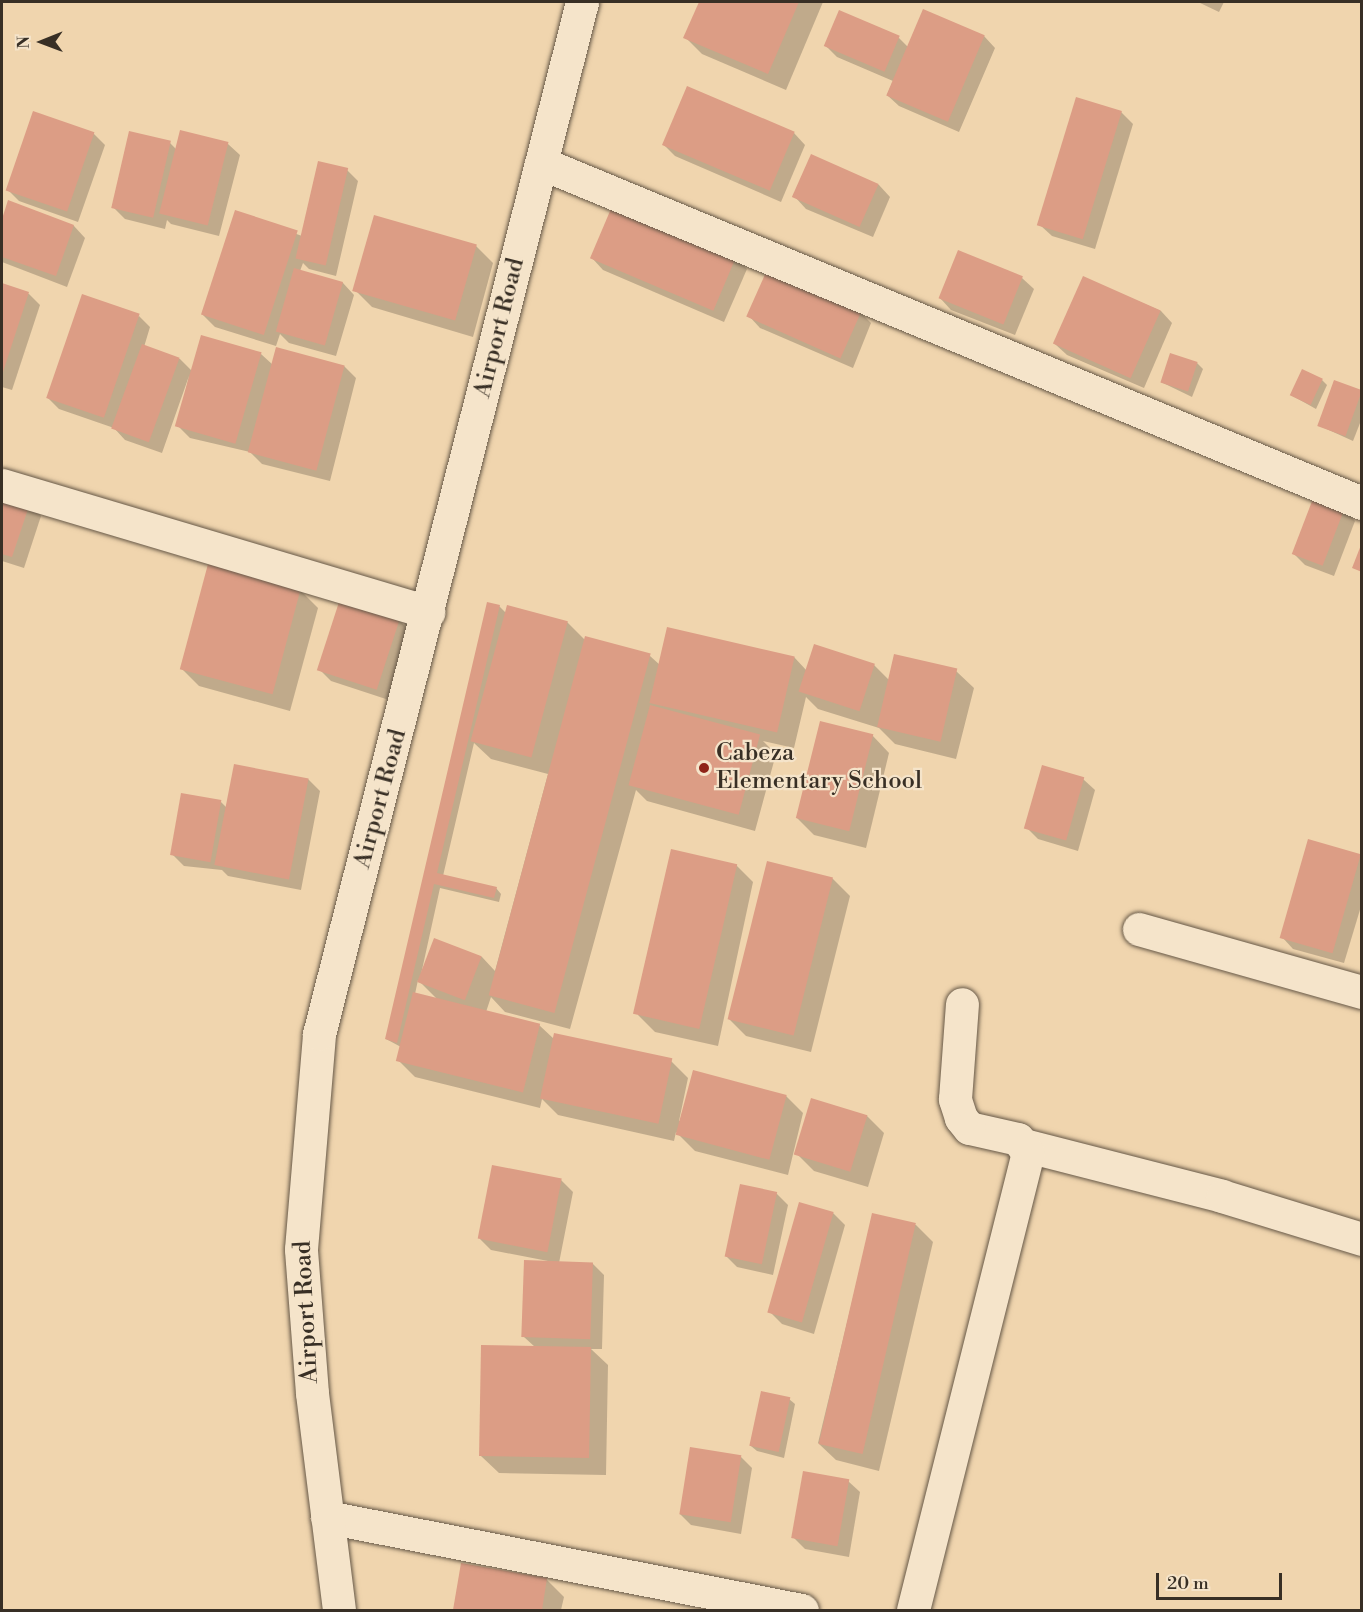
<!DOCTYPE html>
<html>
<head>
<meta charset="utf-8">
<style>
  body { margin:0 }
  #map { position:relative; width:1363px; height:1612px; overflow:hidden; background:#f0d5ae; font-family:"Libre Bodoni",serif }
  div>[style] { position:absolute }
  .shadow>* { inset:0; background:#0003 }
  .building>* { inset:0; background:#dc9d85; transform-origin:0 0 }
  .roads { filter:drop-shadow(0 0 2px #665847) drop-shadow(0 0 2px #665847) }
  .minor>* { height:33px; margin:-16.5px; padding:0 16.5px; transform-origin:16.5px; border-radius:16.5px; background:#f5e4ca }
  .tertiary>* { height:33px; margin:-16.5px; padding:0 16.5px; transform-origin:16.5px; border-radius:16.5px; background:#f5e4ca }
  .secondary>* { height:33px; margin:-16.5px; padding:0 16.5px; transform-origin:16.5px; border-radius:16.5px; background:#f5e4ca }
  .dots>* { width:16px; height:16px; translate:-50% -50%; box-sizing:border-box; border:3px solid #f5e4ca; border-radius:50% }
  span { translate:-50% -50%; white-space:nowrap; text-align:center; line-height:1.15; -webkit-text-stroke:4.5px #f5e4ca; paint-order:stroke }
  .street-label { font-size:24px; color:#382f25 }
  .poi-label { font-size:24px; color:#382f25 }
  .left { translate:0 -50%; text-align:left }
  .frame { position:absolute; inset:0; border:3px solid #382f25; pointer-events:none }
  .north { position:absolute; left:12px; top:12px; width:60px; height:60px; -webkit-text-stroke:4px #f5e4ca; paint-order:stroke; rotate:269deg; font-size:16px; font-weight:700; line-height:24px; text-align:center; color:#382f25 }
  .north::after { content:''; display:block; margin:auto; width:21px; height:27px; background:#382f25; clip-path:polygon(50% 0,100% 100%,50% 72%,0 100%) }
  .scale { position:absolute; left:1156px; top:1573px; width:126px; height:27px; box-sizing:border-box; border:3px solid #382f25; border-top:0; padding-left:8px; font-size:18px; line-height:21px; white-space:nowrap; color:#382f25; -webkit-text-stroke:4px #f5e4ca; paint-order:stroke }
</style>
</head>
<body>
<div id="map">
  <div class="shadow">
    <div style="clip-path:polygon(700px 2px,823px 2px,786px 90px,702px 54px,685px 37px)"></div>
    <div style="clip-path:polygon(1198px 2px,1224px 2px,1219px 12px)"></div>
    <div style="clip-path:polygon(984px 36px,995px 48px,959px 132px,899px 106px,887px 95px,893px 81px,837px 57px,825px 45px,899px 38px,908px 47px)"></div>
    <div style="clip-path:polygon(1121px 112px,1133px 124px,1095px 249px,1052px 236px,1040px 225px)"></div>
    <div style="clip-path:polygon(93px 133px,105px 145px,78px 222px,19px 201px,7px 189px)"></div>
    <div style="clip-path:polygon(794px 133px,805px 145px,781px 202px,675px 156px,664px 145px)"></div>
    <div style="clip-path:polygon(170px 143px,176px 149px,228px 144px,240px 155px,219px 236px,171px 224px,167px 220px,165px 229px,125px 219px,113px 207px)"></div>
    <div style="clip-path:polygon(812px 156px,879px 185px,890px 197px,873px 237px,806px 209px,795px 197px)"></div>
    <div style="clip-path:polygon(347px 170px,358px 181px,336px 276px,309px 269px,303px 263px,300px 271px,343px 283px,354px 295px,336px 356px,289px 343px,280px 334px,276px 346px,215px 327px,203px 315px,236px 212px,302px 236px)"></div>
    <div style="clip-path:polygon(9px 202px,74px 226px,85px 238px,67px 287px,2px 262px,2px 224px)"></div>
    <div style="clip-path:polygon(476px 246px,493px 263px,473px 337px,372px 307px,355px 290px)"></div>
    <div style="clip-path:polygon(592px 258px,735px 258px,747px 269px,724px 322px,603px 270px)"></div>
    <div style="clip-path:polygon(1022px 278px,1034px 289px,1015px 335px,951px 310px,940px 298px)"></div>
    <div style="clip-path:polygon(1084px 278px,1161px 311px,1172px 323px,1144px 388px,1067px 355px,1055px 344px)"></div>
    <div style="clip-path:polygon(2px 284px,29px 294px,40px 305px,12px 390px,2px 387px)"></div>
    <div style="clip-path:polygon(860px 312px,871px 323px,853px 368px,760px 328px,749px 316px)"></div>
    <div style="clip-path:polygon(139px 316px,150px 327px,144px 347px,180px 359px,193px 372px,261px 354px,273px 365px,344px 366px,356px 378px,330px 481px,262px 464px,250px 452px,190px 438px,178px 426px,189px 376px,162px 453px,125px 440px,114px 428px,59px 409px,48px 398px)"></div>
    <div style="clip-path:polygon(1197px 363px,1203px 369px,1192px 397px,1161px 382px)"></div>
    <div style="clip-path:polygon(1322px 380px,1327px 385px,1316px 409px,1291px 395px)"></div>
    <div style="clip-path:polygon(1335px 382px,1362px 392px,1362px 418px,1353px 441px,1320px 426px)"></div>
    <div style="clip-path:polygon(2px 495px,30px 504px,41px 516px,24px 568px,2px 561px)"></div>
    <div style="clip-path:polygon(1344px 509px,1355px 521px,1334px 576px,1305px 565px,1293px 553px)"></div>
    <div style="clip-path:polygon(300px 590px,318px 608px,290px 711px,199px 686px,182px 669px)"></div>
    <div style="clip-path:polygon(evenodd,499px 606px,507px 614px,567px 622px,585px 640px,650px 656px,660px 665px,794px 657px,807px 671px,874px 665px,889px 680px,956px 671px,974px 688px,956px 759px,895px 744px,879px 728px,818px 709px,806px 697px,794px 748px,763px 741px,776px 754px,755px 831px,647px 801px,636px 790px,570px 1029px,505px 1012px,491px 997px,486px 1012px,539px 1025px,554px 1039px,671px 1061px,688px 1078px,679px 1121px,786px 1096px,803px 1113px,788px 1175px,695px 1151px,676px 1132px,674px 1141px,558px 1115px,542px 1099px,540px 1108px,415px 1077px,398px 1060px,401px 1047px,386px 1039px,499px 606px,474px 743px,491px 759px,548px 774px,495px 971px,482px 957px,435px 940px,420px 979px,440px 888px,499px 902px,501px 894px,496px 888px,443px 876px,474px 743px,499px 606px,418px 980px,438px 1000px,415px 994px,418px 980px)"></div>
    <div style="clip-path:polygon(399px 620px,411px 632px,389px 700px,331px 681px,319px 669px)"></div>
    <div style="clip-path:polygon(872px 735px,889px 753px,866px 848px,814px 835px,797px 818px)"></div>
    <div style="clip-path:polygon(308px 779px,320px 791px,301px 890px,228px 876px,222px 870px,184px 866px,172px 854px,220px 801px,227px 808px)"></div>
    <div style="clip-path:polygon(1083px 779px,1095px 790px,1078px 851px,1038px 839px,1026px 827px)"></div>
    <div style="clip-path:polygon(1360px 855px,1362px 903px,1344px 963px,1293px 949px,1282px 937px)"></div>
    <div style="clip-path:polygon(768px 863px,833px 879px,850px 896px,811px 1052px,746px 1036px,729px 1019px)"></div>
    <div style="clip-path:polygon(736px 865px,753px 882px,718px 1046px,655px 1032px,638px 1015px)"></div>
    <div style="clip-path:polygon(867px 1116px,884px 1133px,868px 1187px,814px 1171px,797px 1154px)"></div>
    <div style="clip-path:polygon(561px 1180px,573px 1192px,559px 1263px,592px 1263px,604px 1275px,602px 1349px,591px 1349px,608px 1365px,606px 1475px,499px 1473px,481px 1456px,535px 1347px,524px 1337px,548px 1261px,491px 1250px,480px 1239px)"></div>
    <div style="clip-path:polygon(776px 1193px,788px 1205px,773px 1275px,737px 1267px,726px 1256px)"></div>
    <div style="clip-path:polygon(833px 1213px,845px 1225px,814px 1334px,782px 1324px,770px 1312px)"></div>
    <div style="clip-path:polygon(873px 1215px,916px 1225px,933px 1242px,879px 1471px,836px 1460px,818px 1443px)"></div>
    <div style="clip-path:polygon(789px 1399px,795px 1404px,784px 1458px,757px 1451px,751px 1446px)"></div>
    <div style="clip-path:polygon(740px 1456px,752px 1468px,741px 1534px,691px 1525px,680px 1514px)"></div>
    <div style="clip-path:polygon(848px 1481px,860px 1492px,849px 1557px,805px 1549px,794px 1538px)"></div>
    <div style="clip-path:polygon(462px 1565px,546px 1579px,564px 1597px,561px 1610px,455px 1610px)"></div>
  </div>
  <div class="building">
    <div style="clip-path:polygon(699px 2px,799px 2px,768px 74px,683px 38px)"></div>
    <div style="left:923px;top:9px;width:67px;height:94px;rotate:23deg"></div>
    <div style="left:839px;top:10px;width:66px;height:39px;rotate:23deg"></div>
    <div style="left:687px;top:86px;width:117px;height:64px;rotate:23deg"></div>
    <div style="left:1076px;top:97px;width:48px;height:134px;rotate:17deg"></div>
    <div style="left:33px;top:111px;width:65px;height:84px;rotate:19deg"></div>
    <div style="left:180px;top:130px;width:50px;height:86px;rotate:14deg"></div>
    <div style="left:129px;top:131px;width:43px;height:79px;rotate:13deg"></div>
    <div style="left:811px;top:154px;width:74px;height:47px;rotate:24deg"></div>
    <div style="left:318px;top:161px;width:31px;height:100px;rotate:13deg"></div>
    <div style="clip-path:polygon(8px 200px,74px 225px,56px 276px,2px 257px,2px 219px)"></div>
    <div style="left:613px;top:204px;width:134px;height:59px;rotate:23deg"></div>
    <div style="left:235px;top:210px;width:66px;height:110px;rotate:18deg"></div>
    <div style="left:374px;top:215px;width:107px;height:79px;rotate:16deg"></div>
    <div style="left:958px;top:250px;width:70px;height:52px;rotate:22deg"></div>
    <div style="left:294px;top:268px;width:51px;height:66px;rotate:16deg"></div>
    <div style="left:767px;top:270px;width:103px;height:51px;rotate:24deg"></div>
    <div style="left:1083px;top:276px;width:85px;height:74px;rotate:24deg"></div>
    <div style="clip-path:polygon(2px 283px,29px 292px,2px 375px)"></div>
    <div style="left:82px;top:294px;width:61px;height:110px;rotate:19deg"></div>
    <div style="left:201px;top:335px;width:63px;height:95px;rotate:16deg"></div>
    <div style="left:142px;top:344px;width:40px;height:90px;rotate:20deg"></div>
    <div style="left:276px;top:347px;width:71px;height:109px;rotate:15deg"></div>
    <div style="left:1170px;top:353px;width:29px;height:31px;rotate:18deg"></div>
    <div style="left:1302px;top:369px;width:23px;height:29px;rotate:25deg"></div>
    <div style="left:1334px;top:380px;width:30px;height:49px;rotate:20deg"></div>
    <div style="clip-path:polygon(2px 493px,30px 503px,12px 557px,2px 554px)"></div>
    <div style="left:1314px;top:496px;width:33px;height:62px;rotate:21deg"></div>
    <div style="clip-path:polygon(1361px 545px,1362px 545px,1362px 572px,1352px 568px)"></div>
    <div style="left:208px;top:564px;width:96px;height:109px;rotate:15deg"></div>
    <div style="left:340px;top:599px;width:63px;height:75px;rotate:18deg"></div>
    <div style="clip-path:polygon(487px 602px,500px 605px,437px 873px,497px 887px,494px 898px,434px 884px,397px 1043px,385px 1039px)"></div>
    <div style="left:507px;top:605px;width:63px;height:141px;rotate:15deg"></div>
    <div style="left:667px;top:627px;width:131px;height:78px;rotate:13deg"></div>
    <div style="left:585px;top:636px;width:68px;height:372px;rotate:15deg"></div>
    <div style="left:814px;top:644px;width:64px;height:50px;rotate:18deg"></div>
    <div style="left:894px;top:654px;width:65px;height:75px;rotate:13deg"></div>
    <div style="left:650px;top:705px;width:114px;height:83px;rotate:15deg"></div>
    <div style="left:820px;top:721px;width:55px;height:100px;rotate:14deg"></div>
    <div style="left:234px;top:764px;width:76px;height:103px;rotate:11deg"></div>
    <div style="left:1042px;top:765px;width:44px;height:66px;rotate:16deg"></div>
    <div style="left:181px;top:793px;width:41px;height:63px;rotate:10deg"></div>
    <div style="left:1308px;top:839px;width:55px;height:103px;rotate:16deg"></div>
    <div style="left:671px;top:849px;width:68px;height:169px;rotate:13deg"></div>
    <div style="left:767px;top:861px;width:68px;height:163px;rotate:14deg"></div>
    <div style="left:434px;top:938px;width:51px;height:47px;rotate:21deg"></div>
    <div style="left:413px;top:992px;width:131px;height:71px;rotate:14deg"></div>
    <div style="left:554px;top:1033px;width:121px;height:67px;rotate:12deg"></div>
    <div style="left:693px;top:1070px;width:97px;height:67px;rotate:15deg"></div>
    <div style="left:811px;top:1098px;width:59px;height:59px;rotate:17deg"></div>
    <div style="left:492px;top:1165px;width:71px;height:75px;rotate:11deg"></div>
    <div style="left:740px;top:1184px;width:38px;height:74px;rotate:12deg"></div>
    <div style="left:799px;top:1202px;width:36px;height:115px;rotate:16deg"></div>
    <div style="left:872px;top:1213px;width:45px;height:237px;rotate:13deg"></div>
    <div style="left:524px;top:1260px;width:69px;height:77px;rotate:2deg"></div>
    <div style="left:481px;top:1345px;width:110px;height:111px;rotate:1deg"></div>
    <div style="left:761px;top:1391px;width:30px;height:56px;rotate:12deg"></div>
    <div style="left:690px;top:1447px;width:52px;height:68px;rotate:9deg"></div>
    <div style="left:803px;top:1471px;width:47px;height:68px;rotate:10deg"></div>
    <div style="clip-path:polygon(461px 1563px,547px 1578px,542px 1610px,453px 1610px)"></div>
  </div>
  <div class="roads">
    <div class="minor">
      <div style="left:541px;top:163px;width:889px;rotate:22.5deg"></div>
      <div style="left:1139px;top:929px;width:232px;rotate:15.8deg"></div>
      <div style="left:1024px;top:1145px;width:204px;rotate:14.4deg"></div>
      <div style="left:1222px;top:1196px;width:146px;rotate:17.1deg"></div>
      <div style="left:327px;top:1517px;width:484px;rotate:11.1deg"></div>
      <div style="left:913px;top:1610px;width:471px;rotate:-75.9deg"></div>
      <div style="left:1028px;top:1153px;width:17px;rotate:-126deg"></div>
      <div style="left:1018px;top:1139px;width:50px;rotate:-167.3deg"></div>
      <div style="left:969px;top:1128px;width:13px;rotate:-129deg"></div>
      <div style="left:961px;top:1118px;width:20px;rotate:-108deg"></div>
      <div style="left:955px;top:1099px;width:95px;rotate:-85.8deg"></div>
    </div>
    <div class="tertiary">
      <div style="left:2px;top:485px;width:445px;rotate:16.6deg"></div>
    </div>
    <div class="secondary">
      <div style="left:339px;top:1610px;width:219px;rotate:-97.1deg"></div>
      <div style="left:312px;top:1393px;width:144px;rotate:-94.4deg"></div>
      <div style="left:301px;top:1249px;width:216px;rotate:-85.2deg"></div>
      <div style="left:319px;top:1034px;width:1065px;rotate:-75.7deg"></div>
    </div>
  </div>
  <div class="dots">
    <div style="left:704px;top:768px;background:#8f2418"></div>
  </div>
  <div class="street-label">
    <span style="left:500px;top:328px;rotate:-76deg">Airport Road</span>
    <span style="left:381px;top:799px;rotate:-75deg">Airport Road</span>
    <span style="left:307px;top:1312px;rotate:-93deg">Airport Road</span>
  </div>
  <div class="poi-label">
    <span class="left" style="left:716px;top:768px">Cabeza<br>Elementary School</span>
  </div>
  <div class="frame"></div>
  <div class="north">N</div>
  <div class="scale">20 m</div>
</div>
</body>
</html>
